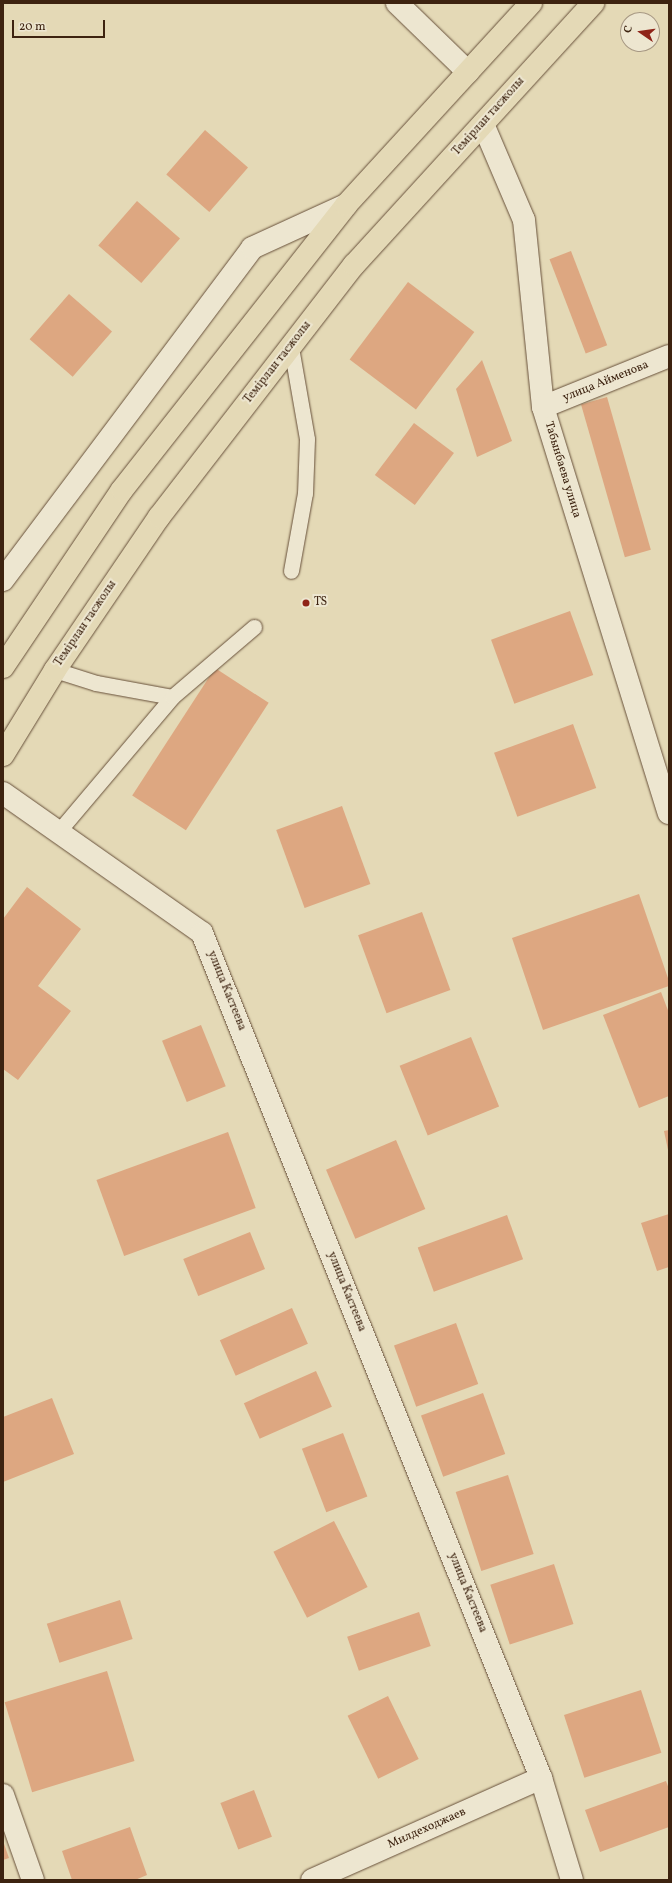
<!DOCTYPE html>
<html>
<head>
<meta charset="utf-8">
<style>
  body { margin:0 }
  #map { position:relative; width:672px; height:1883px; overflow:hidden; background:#e4d9b6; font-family:Vollkorn,serif }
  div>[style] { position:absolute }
  .building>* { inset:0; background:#dda781; transform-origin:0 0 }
  .roads { filter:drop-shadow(0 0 1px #67503a) drop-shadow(0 0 1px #67503a) }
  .service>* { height:15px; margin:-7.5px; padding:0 7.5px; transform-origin:7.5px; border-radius:7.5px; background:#ede6d0 }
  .minor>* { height:22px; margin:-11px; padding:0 11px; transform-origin:11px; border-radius:11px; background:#ede6d0 }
  .primary>* { height:22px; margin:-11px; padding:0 11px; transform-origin:11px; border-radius:11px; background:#e4d9b6 }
  .dots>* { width:11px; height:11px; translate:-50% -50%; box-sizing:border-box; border:2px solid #ede6d0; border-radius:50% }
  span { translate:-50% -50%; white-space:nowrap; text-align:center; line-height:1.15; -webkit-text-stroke:4px #ede6d0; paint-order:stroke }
  .street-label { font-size:12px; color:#3d2310 }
  .poi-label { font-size:12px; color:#3d2310 }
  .left { translate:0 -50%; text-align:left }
  .frame { position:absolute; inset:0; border:4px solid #3d2310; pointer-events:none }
  .north { position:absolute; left:620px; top:12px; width:40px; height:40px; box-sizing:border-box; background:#ede6d0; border:1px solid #a79883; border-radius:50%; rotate:283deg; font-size:11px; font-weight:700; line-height:16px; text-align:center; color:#3d2310 }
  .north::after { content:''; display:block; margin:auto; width:14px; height:18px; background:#8f2418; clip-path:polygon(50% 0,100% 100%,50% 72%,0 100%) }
  .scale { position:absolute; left:12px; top:20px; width:93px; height:18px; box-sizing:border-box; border:2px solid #3d2310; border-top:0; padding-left:5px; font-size:12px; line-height:14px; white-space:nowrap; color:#3d2310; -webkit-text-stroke:3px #ede6d0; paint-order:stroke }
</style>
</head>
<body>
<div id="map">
  <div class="building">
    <div style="left:205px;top:130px;width:57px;height:59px;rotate:41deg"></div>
    <div style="left:137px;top:201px;width:57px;height:59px;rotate:41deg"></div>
    <div style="left:571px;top:251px;width:101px;height:23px;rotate:69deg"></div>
    <div style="left:408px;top:282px;width:83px;height:97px;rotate:37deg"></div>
    <div style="left:69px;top:294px;width:57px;height:60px;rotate:41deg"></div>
    <div style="clip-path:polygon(482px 360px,512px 441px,477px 457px,456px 389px)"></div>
    <div style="left:607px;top:397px;width:159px;height:27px;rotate:74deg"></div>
    <div style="left:414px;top:423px;width:50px;height:65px;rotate:37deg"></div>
    <div style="left:570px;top:611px;width:68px;height:84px;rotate:70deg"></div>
    <div style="left:215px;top:668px;width:64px;height:152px;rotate:33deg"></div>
    <div style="left:573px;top:724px;width:68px;height:84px;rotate:70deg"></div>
    <div style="left:342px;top:806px;width:83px;height:70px;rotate:70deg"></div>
    <div style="clip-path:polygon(27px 887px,81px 929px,38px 986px,71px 1011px,18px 1080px,3px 1069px,3px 919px)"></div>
    <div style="clip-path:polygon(639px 894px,669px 981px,669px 986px,543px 1030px,512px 938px)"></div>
    <div style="left:422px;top:912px;width:83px;height:68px;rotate:70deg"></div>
    <div style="clip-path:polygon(661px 992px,669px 1013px,669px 1096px,639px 1108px,603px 1015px)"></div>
    <div style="left:201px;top:1025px;width:66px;height:42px;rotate:68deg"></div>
    <div style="left:471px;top:1037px;width:75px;height:77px;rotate:68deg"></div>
    <div style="clip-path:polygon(669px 1130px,669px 1150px,668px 1150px,664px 1131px)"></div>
    <div style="left:228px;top:1132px;width:81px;height:140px;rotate:70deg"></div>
    <div style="left:396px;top:1140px;width:75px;height:76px;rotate:67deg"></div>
    <div style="clip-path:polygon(669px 1214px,669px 1267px,657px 1271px,641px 1223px)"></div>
    <div style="left:507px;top:1215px;width:47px;height:95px;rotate:70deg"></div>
    <div style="left:250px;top:1232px;width:40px;height:72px;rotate:68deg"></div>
    <div style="left:292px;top:1308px;width:39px;height:79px;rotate:66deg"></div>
    <div style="left:456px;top:1323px;width:65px;height:66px;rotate:70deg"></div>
    <div style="left:316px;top:1371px;width:39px;height:79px;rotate:66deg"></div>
    <div style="left:483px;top:1393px;width:65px;height:66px;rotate:70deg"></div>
    <div style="clip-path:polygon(52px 1398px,74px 1454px,3px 1482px,3px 1417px)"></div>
    <div style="left:343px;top:1433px;width:68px;height:44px;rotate:69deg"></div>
    <div style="left:508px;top:1475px;width:83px;height:55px;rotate:72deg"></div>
    <div style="left:334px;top:1521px;width:74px;height:68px;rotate:63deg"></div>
    <div style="left:554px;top:1564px;width:63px;height:67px;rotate:72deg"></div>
    <div style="left:120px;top:1600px;width:41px;height:77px;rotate:72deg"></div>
    <div style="left:419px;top:1612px;width:36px;height:76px;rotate:71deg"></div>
    <div style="left:107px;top:1671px;width:94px;height:107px;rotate:73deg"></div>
    <div style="left:641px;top:1690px;width:66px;height:81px;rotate:72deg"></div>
    <div style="left:388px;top:1696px;width:70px;height:45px;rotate:64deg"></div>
    <div style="clip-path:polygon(666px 1781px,669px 1789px,669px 1827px,600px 1852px,585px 1810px)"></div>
    <div style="left:254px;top:1790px;width:50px;height:36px;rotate:69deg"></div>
    <div style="clip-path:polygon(130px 1827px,147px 1875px,135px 1880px,72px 1880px,62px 1851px)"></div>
    <div style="clip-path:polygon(3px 1841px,9px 1858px,3px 1860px)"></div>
  </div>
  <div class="roads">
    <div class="service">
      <div style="left:291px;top:347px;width:93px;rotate:80.1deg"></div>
      <div style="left:307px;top:439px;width:54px;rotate:92.1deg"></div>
      <div style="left:305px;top:493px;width:79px;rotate:100.2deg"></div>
      <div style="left:55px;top:670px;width:43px;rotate:17.6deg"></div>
      <div style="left:96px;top:683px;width:77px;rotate:10.4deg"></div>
      <div style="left:58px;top:832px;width:177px;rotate:-49.8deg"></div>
      <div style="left:172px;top:697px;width:108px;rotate:-40.5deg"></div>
    </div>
    <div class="minor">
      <div style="left:397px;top:3px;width:99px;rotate:44.2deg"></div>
      <div style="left:483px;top:124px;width:104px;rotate:66.9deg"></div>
      <div style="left:524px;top:220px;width:188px;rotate:84.2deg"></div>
      <div style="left:543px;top:407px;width:425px;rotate:72.8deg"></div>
      <div style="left:543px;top:407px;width:136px;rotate:-22deg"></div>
      <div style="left:3px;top:580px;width:415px;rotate:-53.1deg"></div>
      <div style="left:252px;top:248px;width:103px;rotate:-24.6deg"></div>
      <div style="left:3px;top:793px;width:243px;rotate:35.1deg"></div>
      <div style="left:202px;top:933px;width:910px;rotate:68.14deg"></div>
      <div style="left:541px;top:1778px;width:107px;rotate:73.1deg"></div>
      <div style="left:3px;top:1795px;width:90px;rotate:70.6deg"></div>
      <div style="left:312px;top:1880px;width:251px;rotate:-24deg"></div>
    </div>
    <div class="primary">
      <div style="left:3px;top:667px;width:213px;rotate:-56.1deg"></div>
      <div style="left:122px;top:490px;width:362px;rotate:-51.8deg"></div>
      <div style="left:346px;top:205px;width:274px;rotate:-47.5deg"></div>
      <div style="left:3px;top:755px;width:100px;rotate:-58.5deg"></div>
      <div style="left:55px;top:670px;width:185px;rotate:-55.8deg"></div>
      <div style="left:159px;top:517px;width:319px;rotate:-52.3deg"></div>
      <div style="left:354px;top:265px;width:355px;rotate:-47.6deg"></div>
    </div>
  </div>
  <div class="dots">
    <div style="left:306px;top:603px;background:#8f2418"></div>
  </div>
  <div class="street-label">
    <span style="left:489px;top:117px;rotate:-48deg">Темірлан тасжолы</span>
    <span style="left:278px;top:363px;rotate:-52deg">Темірлан тасжолы</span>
    <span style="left:606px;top:382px;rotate:-22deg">улица Айменова</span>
    <span style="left:562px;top:470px;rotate:73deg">Табынбаева улица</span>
    <span style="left:86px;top:624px;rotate:-56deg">Темірлан тасжолы</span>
    <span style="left:226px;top:991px;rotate:68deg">улица Кастеева</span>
    <span style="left:346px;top:1292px;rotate:68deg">улица Кастеева</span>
    <span style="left:467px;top:1593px;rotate:68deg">улица Кастеева</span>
    <span style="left:427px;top:1829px;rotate:-24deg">Милдеходжаев</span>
  </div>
  <div class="poi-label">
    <span class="left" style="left:314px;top:603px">TS</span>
  </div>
  <div class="frame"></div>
  <div class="north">С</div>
  <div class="scale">20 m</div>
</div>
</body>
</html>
